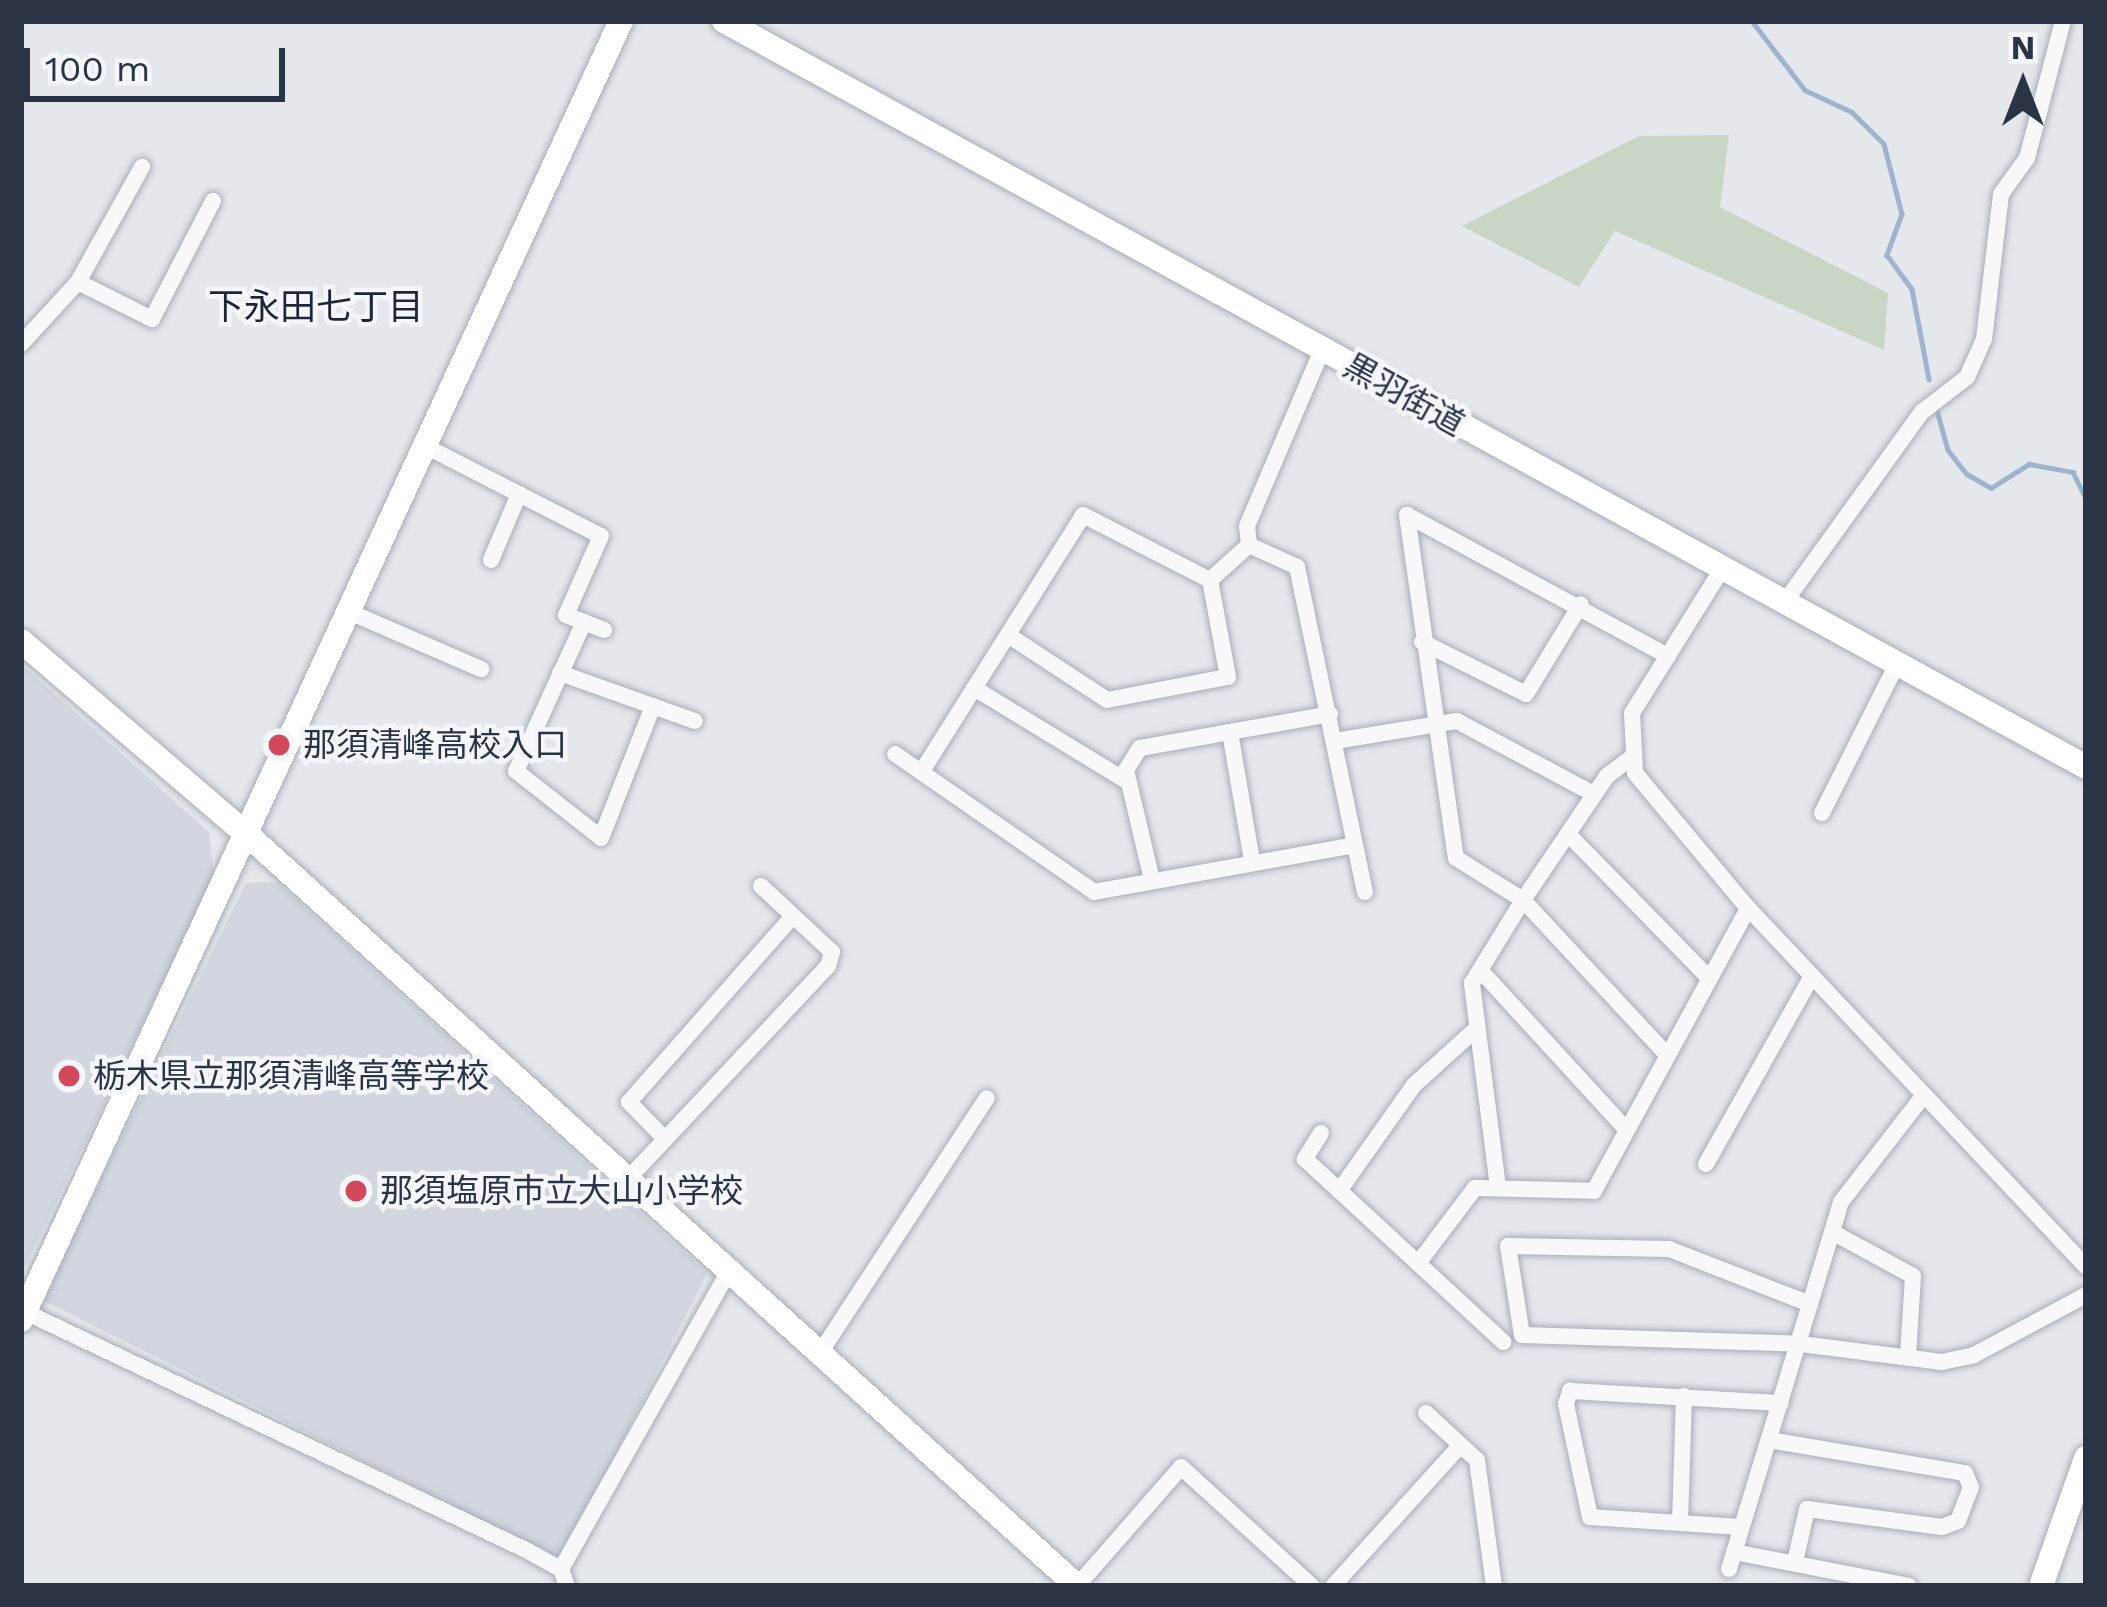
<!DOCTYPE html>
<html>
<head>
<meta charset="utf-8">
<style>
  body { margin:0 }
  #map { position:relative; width:2107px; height:1607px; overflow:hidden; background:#e4e7ec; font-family:"Work Sans","Noto Sans JP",sans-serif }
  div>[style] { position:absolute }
  .built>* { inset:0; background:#d2d6de }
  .green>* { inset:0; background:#c9d6c5 }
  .stream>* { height:4.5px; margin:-2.25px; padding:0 2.25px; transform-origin:2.25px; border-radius:2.25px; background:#9fb4cc }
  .roads { filter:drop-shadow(0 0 3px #a9aeb7) drop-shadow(0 0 3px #a9aeb7) }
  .street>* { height:16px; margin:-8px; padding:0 8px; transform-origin:8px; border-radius:8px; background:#f7f8fa }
  .secondary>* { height:24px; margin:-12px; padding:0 12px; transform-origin:12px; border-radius:12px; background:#fff }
  .dots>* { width:33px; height:33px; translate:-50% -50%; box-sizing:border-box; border:6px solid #f4f6f9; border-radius:50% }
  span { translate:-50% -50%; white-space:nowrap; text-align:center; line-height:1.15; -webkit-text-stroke:9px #f4f6f9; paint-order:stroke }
  .street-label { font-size:33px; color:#2b3445 }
  .poi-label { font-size:33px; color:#2b3445 }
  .left { translate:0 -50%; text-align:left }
  .neighbourhood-label { font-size:36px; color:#1d2536 }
  .frame { position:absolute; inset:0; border:24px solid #2b3445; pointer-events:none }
  .north { position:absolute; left:1963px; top:24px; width:120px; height:120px; -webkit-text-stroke:9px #f4f6f9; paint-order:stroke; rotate:0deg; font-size:33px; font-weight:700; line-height:48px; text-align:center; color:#2b3445 }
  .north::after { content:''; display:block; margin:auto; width:42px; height:54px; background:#2b3445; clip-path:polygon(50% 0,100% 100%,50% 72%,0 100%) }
  .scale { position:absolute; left:24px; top:48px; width:261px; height:54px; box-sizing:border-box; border:6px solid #2b3445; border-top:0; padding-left:15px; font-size:36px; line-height:42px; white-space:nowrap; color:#2b3445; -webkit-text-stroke:9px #f4f6f9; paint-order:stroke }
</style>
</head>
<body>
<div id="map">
  <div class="built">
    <div style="clip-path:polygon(21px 664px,209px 832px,214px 876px,21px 1275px)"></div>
    <div style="clip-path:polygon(277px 882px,707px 1273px,562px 1560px,42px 1300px,246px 883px)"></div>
  </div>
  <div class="green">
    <div style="clip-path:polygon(1729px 135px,1720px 207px,1888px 293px,1884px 350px,1615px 231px,1579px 287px,1462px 226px,1639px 136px)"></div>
  </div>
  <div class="stream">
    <div style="left:1752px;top:21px;width:87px;rotate:52.5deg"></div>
    <div style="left:1805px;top:90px;width:52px;rotate:25.1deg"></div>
    <div style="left:1852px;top:112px;width:45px;rotate:45deg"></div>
    <div style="left:1884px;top:144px;width:72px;rotate:75.6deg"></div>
    <div style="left:1902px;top:214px;width:44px;rotate:110.1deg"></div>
    <div style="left:1887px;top:255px;width:42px;rotate:53.7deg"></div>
    <div style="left:1912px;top:289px;width:92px;rotate:79.3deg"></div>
    <div style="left:1937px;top:410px;width:41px;rotate:74.6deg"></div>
    <div style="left:1948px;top:450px;width:31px;rotate:52deg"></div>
    <div style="left:1967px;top:474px;width:28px;rotate:30deg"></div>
    <div style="left:1991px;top:488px;width:45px;rotate:-32.3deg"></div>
    <div style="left:2029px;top:464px;width:45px;rotate:10.3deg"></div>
    <div style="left:2073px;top:472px;width:30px;rotate:64deg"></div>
  </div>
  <div class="roads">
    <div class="street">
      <div style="left:78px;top:282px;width:83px;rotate:26.6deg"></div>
      <div style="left:152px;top:319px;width:133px;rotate:-62.7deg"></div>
      <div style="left:21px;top:344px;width:84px;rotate:-47.4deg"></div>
      <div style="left:78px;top:282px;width:132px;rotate:-60.9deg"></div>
      <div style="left:1322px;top:350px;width:191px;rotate:113.1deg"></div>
      <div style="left:1247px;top:526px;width:19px;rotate:84deg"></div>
      <div style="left:1249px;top:545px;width:53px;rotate:24.6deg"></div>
      <div style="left:1297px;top:567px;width:332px;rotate:78.2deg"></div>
      <div style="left:427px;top:447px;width:195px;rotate:27.1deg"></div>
      <div style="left:601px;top:536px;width:86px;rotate:113.9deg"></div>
      <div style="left:566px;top:615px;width:41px;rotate:21.5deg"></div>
      <div style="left:1407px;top:515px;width:346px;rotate:81.9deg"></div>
      <div style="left:1456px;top:858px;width:79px;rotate:32.1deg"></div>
      <div style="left:1523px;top:900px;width:150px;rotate:-55.9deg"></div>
      <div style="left:1607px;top:776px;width:30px;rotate:-37deg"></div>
      <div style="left:1407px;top:515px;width:297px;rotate:28.4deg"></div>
      <div style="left:491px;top:560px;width:72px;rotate:-67deg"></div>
      <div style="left:1722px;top:569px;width:170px;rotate:122deg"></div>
      <div style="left:1632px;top:713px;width:60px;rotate:87.1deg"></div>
      <div style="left:1635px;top:773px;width:176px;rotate:50.1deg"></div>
      <div style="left:1748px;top:908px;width:493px;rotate:46.7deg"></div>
      <div style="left:1784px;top:603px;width:236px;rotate:-54.2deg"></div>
      <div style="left:1922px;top:412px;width:57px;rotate:-37.9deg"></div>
      <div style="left:1967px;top:377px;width:42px;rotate:-65.9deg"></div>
      <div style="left:1984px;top:339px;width:146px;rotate:-83.3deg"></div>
      <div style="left:2001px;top:194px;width:44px;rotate:-54.2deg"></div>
      <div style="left:2027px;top:158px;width:142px;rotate:-75.3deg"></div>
      <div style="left:352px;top:613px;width:141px;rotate:23.5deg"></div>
      <div style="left:584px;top:622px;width:164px;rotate:114.5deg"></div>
      <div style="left:516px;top:771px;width:108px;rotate:38.2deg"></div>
      <div style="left:601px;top:838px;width:142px;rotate:-68.5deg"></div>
      <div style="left:1008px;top:635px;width:118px;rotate:33.3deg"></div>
      <div style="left:1107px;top:700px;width:123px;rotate:-10.8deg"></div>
      <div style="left:1228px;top:677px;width:99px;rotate:-100.5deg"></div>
      <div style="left:1210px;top:580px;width:52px;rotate:-41.9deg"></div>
      <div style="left:1422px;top:642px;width:116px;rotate:26.6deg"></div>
      <div style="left:1526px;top:694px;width:105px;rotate:-58.6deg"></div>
      <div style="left:560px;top:673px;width:143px;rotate:19.6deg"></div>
      <div style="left:974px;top:688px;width:180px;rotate:31.4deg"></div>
      <div style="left:1230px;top:732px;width:131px;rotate:80.3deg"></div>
      <div style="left:1335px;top:741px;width:124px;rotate:-9.3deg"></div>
      <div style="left:1457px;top:721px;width:155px;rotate:28.1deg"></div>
      <div style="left:895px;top:754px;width:242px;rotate:34.7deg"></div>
      <div style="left:1094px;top:892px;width:264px;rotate:-10.2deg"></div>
      <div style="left:922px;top:771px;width:302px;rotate:-57.8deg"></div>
      <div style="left:1083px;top:515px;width:143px;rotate:27.1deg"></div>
      <div style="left:1822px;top:813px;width:167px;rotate:-63.3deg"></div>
      <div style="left:1568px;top:834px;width:200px;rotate:45.6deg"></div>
      <div style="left:1152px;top:880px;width:113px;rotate:-103.3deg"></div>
      <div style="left:1126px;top:770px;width:26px;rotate:-58deg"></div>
      <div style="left:1140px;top:748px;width:193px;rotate:-10.1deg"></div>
      <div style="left:1481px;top:971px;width:214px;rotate:47.5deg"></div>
      <div style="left:1924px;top:1095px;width:135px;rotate:127.8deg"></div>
      <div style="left:1841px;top:1202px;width:107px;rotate:106.9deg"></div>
      <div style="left:1810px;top:1304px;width:151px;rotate:-158.7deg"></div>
      <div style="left:1669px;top:1249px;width:161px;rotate:-178.9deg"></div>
      <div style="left:1508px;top:1246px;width:90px;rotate:81.1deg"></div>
      <div style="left:1522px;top:1335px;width:279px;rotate:1.8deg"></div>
      <div style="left:1801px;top:1344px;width:142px;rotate:7.3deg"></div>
      <div style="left:1942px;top:1362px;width:33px;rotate:-12deg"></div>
      <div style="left:1974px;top:1355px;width:127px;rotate:-28.2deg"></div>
      <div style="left:1321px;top:1133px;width:31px;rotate:122deg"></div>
      <div style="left:1305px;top:1159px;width:270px;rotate:42.7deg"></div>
      <div style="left:665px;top:1139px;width:52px;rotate:-134.2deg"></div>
      <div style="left:629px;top:1102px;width:248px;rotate:-48.6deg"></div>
      <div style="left:1706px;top:1164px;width:216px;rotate:-60.6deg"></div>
      <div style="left:625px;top:1182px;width:296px;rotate:-46.8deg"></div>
      <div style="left:828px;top:966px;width:15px;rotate:-74deg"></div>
      <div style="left:832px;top:952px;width:97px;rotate:-137.1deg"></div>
      <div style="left:1498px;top:1187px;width:206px;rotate:-97.3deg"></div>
      <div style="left:1472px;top:983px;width:97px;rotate:-58.4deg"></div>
      <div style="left:1523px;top:900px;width:212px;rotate:47.1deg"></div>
      <div style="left:1339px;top:1191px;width:130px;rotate:-54.7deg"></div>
      <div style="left:1414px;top:1085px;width:85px;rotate:-42.1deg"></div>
      <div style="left:1832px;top:1232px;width:92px;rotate:28.5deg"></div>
      <div style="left:1913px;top:1276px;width:80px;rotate:93.6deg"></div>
      <div style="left:1419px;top:1262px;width:93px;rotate:-52.9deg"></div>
      <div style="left:1475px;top:1188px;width:119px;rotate:1.4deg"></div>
      <div style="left:1594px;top:1191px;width:322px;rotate:-61.4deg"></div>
      <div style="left:21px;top:1310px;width:561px;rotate:25.42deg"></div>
      <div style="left:528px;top:1551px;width:38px;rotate:29deg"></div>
      <div style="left:561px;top:1569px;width:18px;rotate:71deg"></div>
      <div style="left:818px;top:1356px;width:308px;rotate:-56.8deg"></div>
      <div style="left:1426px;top:1413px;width:69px;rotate:42.7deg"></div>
      <div style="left:1477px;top:1460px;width:127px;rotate:82.3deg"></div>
      <div style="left:1769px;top:1440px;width:199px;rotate:9.6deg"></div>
      <div style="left:1965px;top:1473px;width:15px;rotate:67deg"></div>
      <div style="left:1971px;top:1487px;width:36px;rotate:111deg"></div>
      <div style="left:1958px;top:1521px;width:17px;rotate:159deg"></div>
      <div style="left:1942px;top:1527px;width:136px;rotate:-172.4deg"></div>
      <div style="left:1807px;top:1509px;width:54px;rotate:102.8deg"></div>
      <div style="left:1680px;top:1523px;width:127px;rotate:-88.2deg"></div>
      <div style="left:1740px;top:1527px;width:150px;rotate:-176.2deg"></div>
      <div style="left:1590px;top:1517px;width:116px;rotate:-102deg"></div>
      <div style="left:1566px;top:1404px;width:14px;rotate:-73deg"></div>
      <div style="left:1570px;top:1391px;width:211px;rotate:3.3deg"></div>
      <div style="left:1734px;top:1552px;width:178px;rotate:11deg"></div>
      <div style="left:561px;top:1569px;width:340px;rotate:-60.6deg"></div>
      <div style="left:1729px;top:1569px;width:277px;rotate:-73deg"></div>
      <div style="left:1077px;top:1586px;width:158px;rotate:-48.8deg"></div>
      <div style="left:1181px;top:1467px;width:177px;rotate:42.3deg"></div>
      <div style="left:1333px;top:1586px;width:190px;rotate:-47.8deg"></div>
    </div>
    <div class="secondary">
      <div style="left:724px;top:21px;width:1553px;rotate:28.71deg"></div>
      <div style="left:21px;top:641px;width:301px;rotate:40.6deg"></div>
      <div style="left:250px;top:837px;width:1116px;rotate:42.17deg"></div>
      <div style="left:21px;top:1320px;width:1431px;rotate:-65.21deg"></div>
      <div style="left:2041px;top:1586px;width:136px;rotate:-70.6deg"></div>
    </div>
  </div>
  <div class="dots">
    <div style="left:279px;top:745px;background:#d1495b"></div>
    <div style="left:69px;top:1076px;background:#d1495b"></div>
    <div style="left:356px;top:1191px;background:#d1495b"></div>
  </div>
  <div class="street-label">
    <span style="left:1404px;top:395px;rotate:29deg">黒羽街道</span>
  </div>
  <div class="poi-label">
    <span class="left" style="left:303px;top:745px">那須清峰高校入口</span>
    <span class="left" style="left:93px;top:1076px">栃木県立那須清峰高等学校</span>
    <span class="left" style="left:380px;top:1191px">那須塩原市立大山小学校</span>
  </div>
  <div class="neighbourhood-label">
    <span style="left:316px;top:308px">下永田七丁目</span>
  </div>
  <div class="frame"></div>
  <div class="north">N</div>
  <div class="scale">100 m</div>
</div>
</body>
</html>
